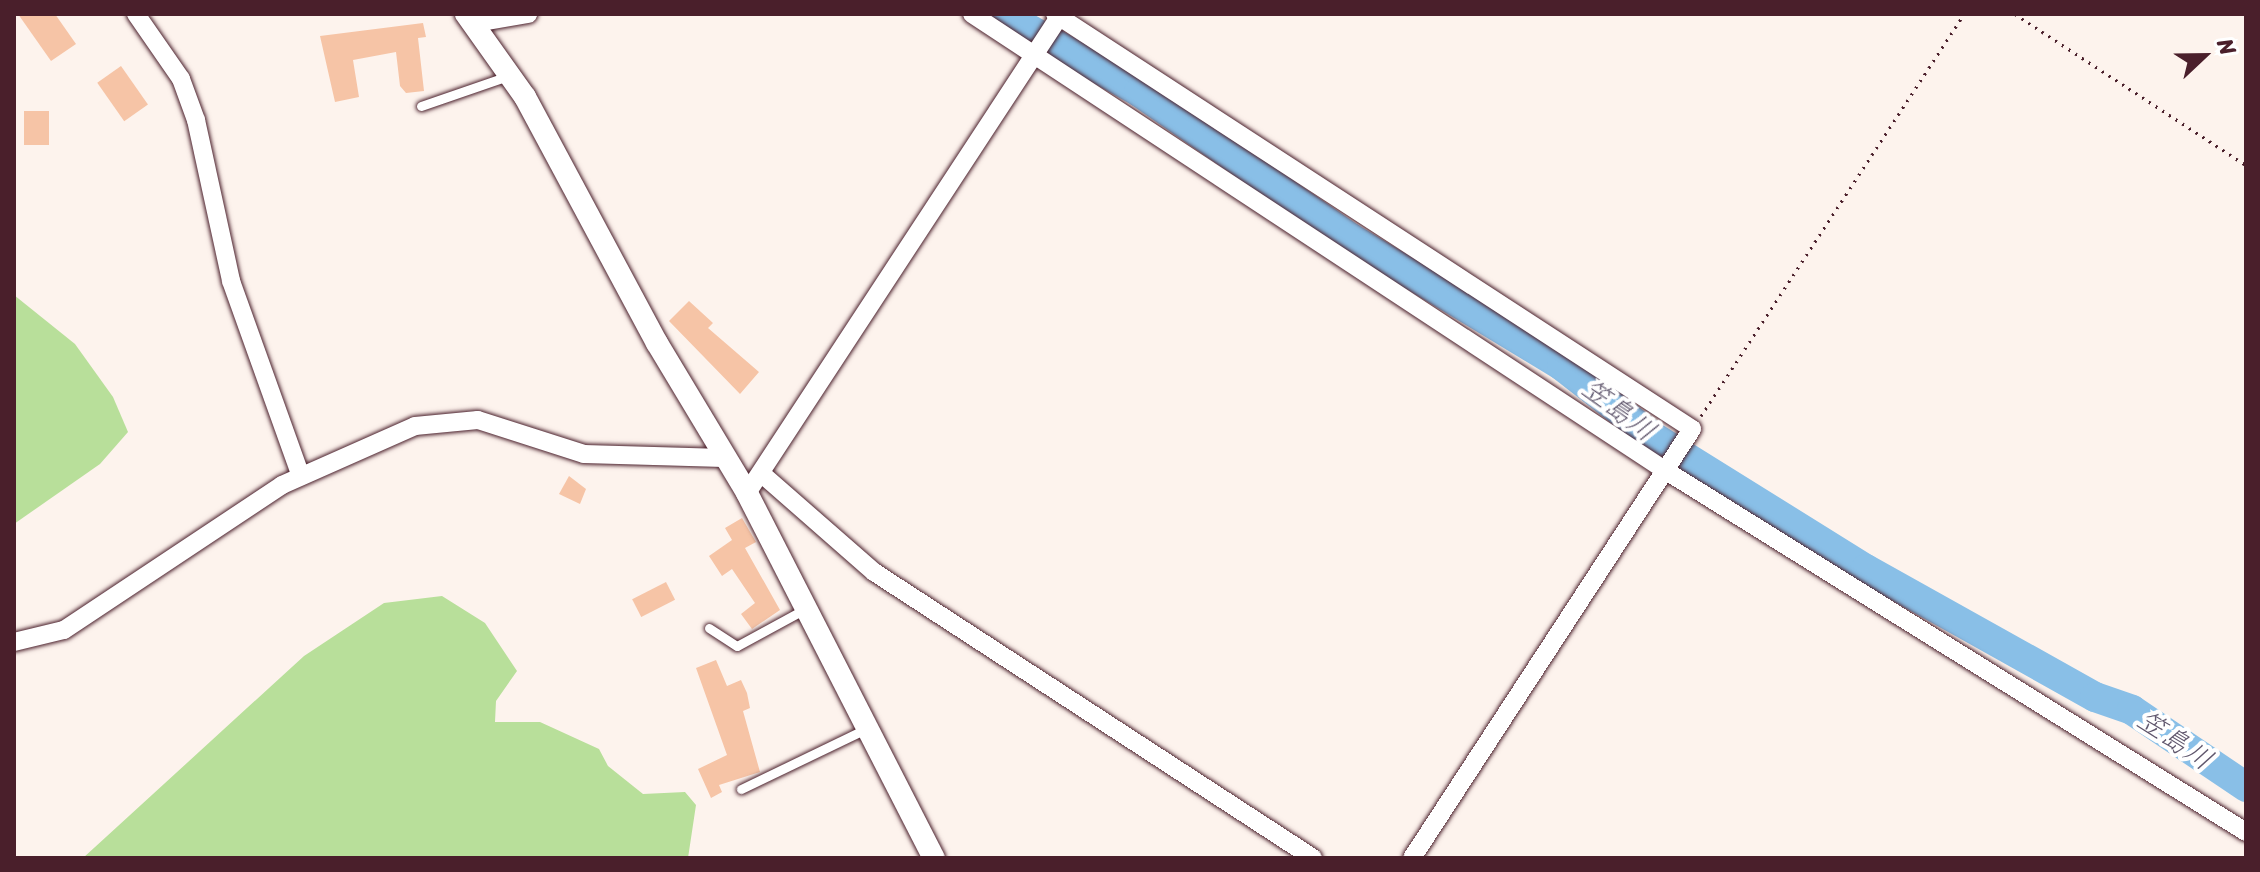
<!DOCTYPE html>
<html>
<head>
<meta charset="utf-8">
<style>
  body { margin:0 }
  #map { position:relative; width:2260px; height:872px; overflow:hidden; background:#fdf3ed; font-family:Sriracha,"Klee One",sans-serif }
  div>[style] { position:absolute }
  .green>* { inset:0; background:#b8df9a }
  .river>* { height:30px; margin:-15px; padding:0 15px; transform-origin:15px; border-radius:15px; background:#89bfe7 }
  .building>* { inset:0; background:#f6c4a6; transform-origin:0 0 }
  .path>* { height:3px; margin-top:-1.5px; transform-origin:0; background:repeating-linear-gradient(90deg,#4a1f2b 0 2px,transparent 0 8px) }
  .roads { filter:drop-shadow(0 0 2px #4a1f2b) drop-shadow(0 0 2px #4a1f2b) }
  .service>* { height:9px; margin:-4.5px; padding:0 4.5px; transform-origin:4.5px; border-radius:4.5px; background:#fff }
  .minor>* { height:18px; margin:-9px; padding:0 9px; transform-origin:9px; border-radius:9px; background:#fff }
  .tertiary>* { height:22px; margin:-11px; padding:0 11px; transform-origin:11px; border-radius:11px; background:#fff }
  span { translate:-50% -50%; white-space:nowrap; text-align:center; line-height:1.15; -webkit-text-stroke:8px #fff; paint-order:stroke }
  .water-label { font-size:28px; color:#60576d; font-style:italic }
  .frame { position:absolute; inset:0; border:16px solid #4a1f2b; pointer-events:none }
  .north { position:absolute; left:2164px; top:16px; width:80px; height:80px; -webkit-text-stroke:6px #fff; paint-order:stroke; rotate:68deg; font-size:22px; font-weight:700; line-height:32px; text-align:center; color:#4a1f2b }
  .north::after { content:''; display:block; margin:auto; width:28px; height:36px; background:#4a1f2b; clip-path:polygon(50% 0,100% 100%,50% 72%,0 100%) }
</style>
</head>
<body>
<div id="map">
  <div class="green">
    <div style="clip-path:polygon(14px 295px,75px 344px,113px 397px,128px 432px,100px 464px,14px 524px)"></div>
    <div style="clip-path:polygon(442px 596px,485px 623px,517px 671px,496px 701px,495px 722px,540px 722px,599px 749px,608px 766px,643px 794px,685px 792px,696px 805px,688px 858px,83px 858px,304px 656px,384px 603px)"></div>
  </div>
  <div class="river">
    <div style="left:1003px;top:14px;width:157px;rotate:29.8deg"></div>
    <div style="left:1139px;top:92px;width:257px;rotate:34.6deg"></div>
    <div style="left:1351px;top:238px;width:247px;rotate:31.2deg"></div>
    <div style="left:1562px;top:366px;width:114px;rotate:37.9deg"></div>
    <div style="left:1652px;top:436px;width:252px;rotate:31.9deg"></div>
    <div style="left:1866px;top:569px;width:262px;rotate:29.2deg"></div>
    <div style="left:2095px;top:697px;width:39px;rotate:19deg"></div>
    <div style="left:2132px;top:710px;width:138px;rotate:34deg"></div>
  </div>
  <div class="building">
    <div style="clip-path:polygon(18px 14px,55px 14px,76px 44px,51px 61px)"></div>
    <div style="clip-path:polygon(423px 23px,426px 37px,418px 38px,424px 91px,406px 93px,400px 86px,396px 52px,353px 60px,359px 97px,335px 102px,320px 36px)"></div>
    <div style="left:121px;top:66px;width:47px;height:29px;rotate:55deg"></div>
    <div style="left:24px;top:111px;width:25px;height:34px"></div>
    <div style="clip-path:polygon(689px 301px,713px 323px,708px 328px,759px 372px,740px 394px,669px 321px)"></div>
    <div style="clip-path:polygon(569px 476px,586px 489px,580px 504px,559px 494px)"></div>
    <div style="clip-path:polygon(742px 518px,756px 542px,745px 548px,780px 610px,752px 629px,741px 614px,755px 603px,732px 569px,722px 576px,709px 556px,732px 540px,725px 528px)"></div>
    <div style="left:666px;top:582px;width:20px;height:38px;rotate:63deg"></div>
    <div style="clip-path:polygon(716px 660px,727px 686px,741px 680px,747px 693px,750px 708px,743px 711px,760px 772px,719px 785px,722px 792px,711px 798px,698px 769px,727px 755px,696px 668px)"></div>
  </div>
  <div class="path">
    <div style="left:2015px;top:14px;width:276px;rotate:33.2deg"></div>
    <div style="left:1701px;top:416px;width:480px;rotate:-56.8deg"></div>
  </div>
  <div class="roads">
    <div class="service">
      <div style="left:421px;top:106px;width:92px;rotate:-19deg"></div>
      <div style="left:709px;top:628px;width:33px;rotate:33deg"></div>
      <div style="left:737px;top:646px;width:80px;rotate:-28.5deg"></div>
      <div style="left:741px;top:789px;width:141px;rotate:-25.7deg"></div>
    </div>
    <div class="minor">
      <div style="left:136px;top:14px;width:79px;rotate:55.3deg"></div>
      <div style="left:181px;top:79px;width:44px;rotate:69.9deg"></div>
      <div style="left:196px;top:120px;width:165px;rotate:77.7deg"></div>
      <div style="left:231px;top:281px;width:207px;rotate:70.3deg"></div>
      <div style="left:972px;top:14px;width:827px;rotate:33.36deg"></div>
      <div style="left:1663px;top:469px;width:687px;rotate:31.91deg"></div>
      <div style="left:1055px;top:14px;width:760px;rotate:33.08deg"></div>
      <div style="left:1692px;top:429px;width:512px;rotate:123.13deg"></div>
      <div style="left:476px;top:23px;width:53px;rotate:-9.8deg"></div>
      <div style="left:762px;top:474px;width:149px;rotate:41.2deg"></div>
      <div style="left:874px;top:572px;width:524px;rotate:33.08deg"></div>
      <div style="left:747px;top:493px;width:573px;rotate:-56.75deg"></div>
      <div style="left:14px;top:642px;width:51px;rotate:-13.5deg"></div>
      <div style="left:64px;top:630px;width:262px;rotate:-33.6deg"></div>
      <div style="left:282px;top:485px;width:145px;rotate:-23.9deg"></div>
      <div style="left:415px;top:426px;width:63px;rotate:-5.4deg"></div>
      <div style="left:478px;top:420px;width:111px;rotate:17.8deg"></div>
      <div style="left:584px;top:454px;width:140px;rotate:1.6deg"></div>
    </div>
    <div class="tertiary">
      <div style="left:466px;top:14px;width:102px;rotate:54.6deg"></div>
      <div style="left:525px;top:97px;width:279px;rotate:61.8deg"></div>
      <div style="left:657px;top:343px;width:175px;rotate:59deg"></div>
      <div style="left:747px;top:493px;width:410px;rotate:62.9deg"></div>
    </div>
  </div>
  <div class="water-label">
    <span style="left:1619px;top:410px;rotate:37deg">笠島川</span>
    <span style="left:2175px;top:740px;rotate:34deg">笠島川</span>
  </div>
  <div class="frame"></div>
  <div class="north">N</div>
</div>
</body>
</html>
